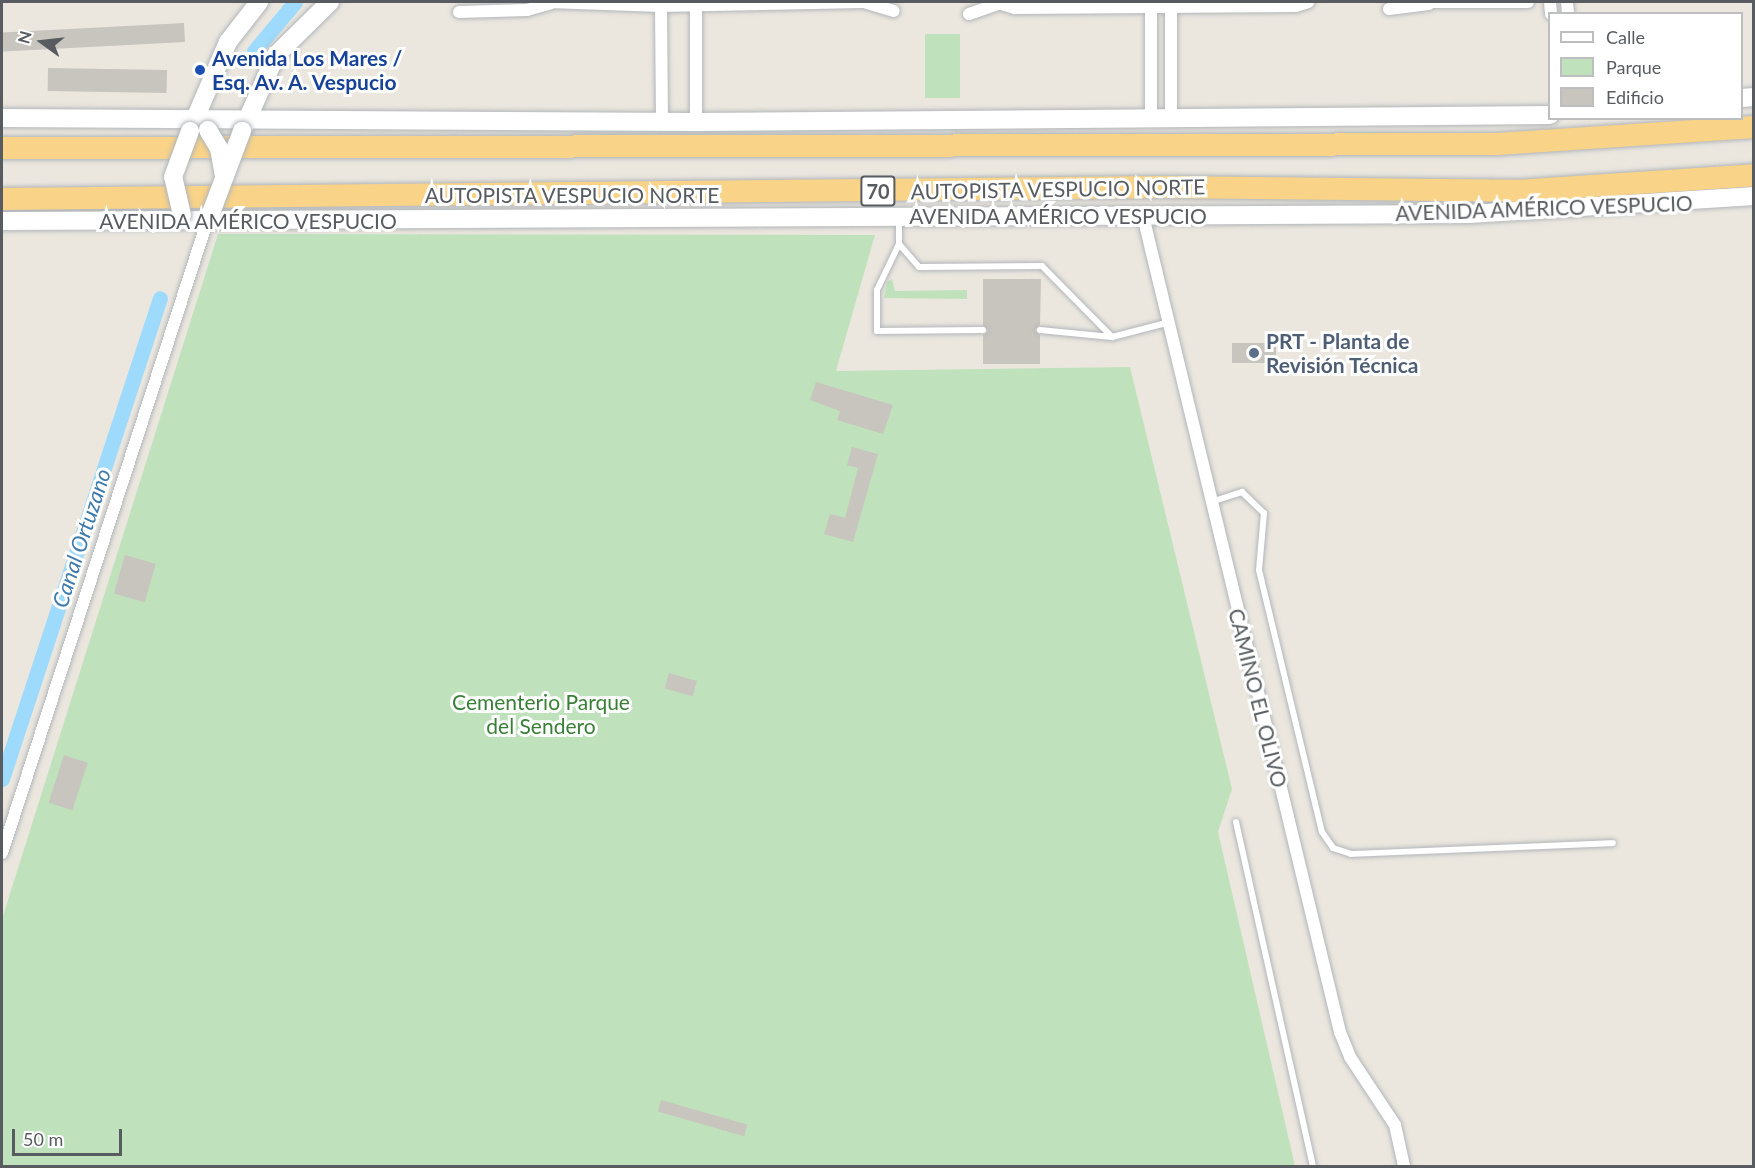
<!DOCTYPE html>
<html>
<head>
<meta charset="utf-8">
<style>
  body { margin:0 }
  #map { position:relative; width:1755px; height:1168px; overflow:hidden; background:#ebe7df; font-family:Lato,sans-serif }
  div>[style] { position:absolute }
  .green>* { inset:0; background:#bfe2bc; transform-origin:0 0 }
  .canal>* { height:15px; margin:-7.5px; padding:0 7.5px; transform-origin:7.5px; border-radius:7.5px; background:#9edafb }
  .building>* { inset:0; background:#c8c4be; transform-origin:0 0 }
  .roads { filter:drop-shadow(0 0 2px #b2b6ba) drop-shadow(0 0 2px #b2b6ba) }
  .lane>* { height:6px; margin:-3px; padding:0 3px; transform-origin:3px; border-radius:3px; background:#fff }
  .street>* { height:12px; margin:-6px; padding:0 6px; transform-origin:6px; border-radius:6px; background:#fff }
  .secondary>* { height:18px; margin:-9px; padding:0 9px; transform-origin:9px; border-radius:9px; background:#fff }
  .highway>* { height:22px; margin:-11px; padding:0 11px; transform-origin:11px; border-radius:11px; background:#f8d388 }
  .bridges { filter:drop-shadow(0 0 2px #b1b5ba) drop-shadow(0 0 2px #b1b5ba) }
  .secondary-bridge>* { height:18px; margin:-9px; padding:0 9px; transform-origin:9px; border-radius:9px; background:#fff }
  .dots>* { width:16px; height:16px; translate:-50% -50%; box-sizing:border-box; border:3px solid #fff; border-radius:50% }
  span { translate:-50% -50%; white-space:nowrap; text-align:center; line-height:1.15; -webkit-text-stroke:6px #fff; paint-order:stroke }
  .shield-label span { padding:2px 4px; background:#fff; border:2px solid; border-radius:4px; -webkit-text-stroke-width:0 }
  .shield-label { font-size:20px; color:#585c60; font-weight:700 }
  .transit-label { font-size:21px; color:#164399; font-weight:700 }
  .left { translate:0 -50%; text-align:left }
  .street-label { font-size:21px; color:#585c60 }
  .service-label { font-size:21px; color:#4e5e75; font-weight:700 }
  .park-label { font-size:21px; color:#398037 }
  .water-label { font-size:22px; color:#3e7bac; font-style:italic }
  .frame { position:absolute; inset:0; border:3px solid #585c60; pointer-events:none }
  .legend { position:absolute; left:1548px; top:12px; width:195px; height:108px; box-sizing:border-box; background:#fff; border:2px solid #bcbebf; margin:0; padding:8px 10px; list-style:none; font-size:18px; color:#585c60 }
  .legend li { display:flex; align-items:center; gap:12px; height:30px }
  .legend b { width:30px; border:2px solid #bcbebf }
  .north { position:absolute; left:12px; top:12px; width:60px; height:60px; -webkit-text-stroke:4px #fff; paint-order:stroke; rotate:285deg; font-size:16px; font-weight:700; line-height:24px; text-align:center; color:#585c60 }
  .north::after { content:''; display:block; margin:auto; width:21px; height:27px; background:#585c60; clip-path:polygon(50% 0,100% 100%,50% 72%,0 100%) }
  .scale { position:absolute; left:12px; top:1129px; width:110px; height:27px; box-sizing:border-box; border:3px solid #585c60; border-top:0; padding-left:8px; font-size:18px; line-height:21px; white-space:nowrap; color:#585c60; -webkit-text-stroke:4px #fff; paint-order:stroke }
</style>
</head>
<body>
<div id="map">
  <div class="green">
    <div style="left:925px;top:34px;width:35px;height:64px"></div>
    <div style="clip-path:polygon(218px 234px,875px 235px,836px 371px,1130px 367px,1232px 789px,1218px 832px,1295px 1166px,2px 1166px,2px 919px)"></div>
    <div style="clip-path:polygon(892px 279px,895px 291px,967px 290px,967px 299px,884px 298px,887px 282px)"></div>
  </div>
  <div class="canal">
    <div style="left:254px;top:51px;width:64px;rotate:-50.1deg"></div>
    <div style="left:2px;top:779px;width:506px;rotate:-71.82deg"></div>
  </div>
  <div class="building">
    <div style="left:184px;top:23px;width:19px;height:182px;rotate:87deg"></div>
    <div style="left:48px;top:68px;width:119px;height:23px;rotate:1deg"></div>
    <div style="clip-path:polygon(983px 279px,1041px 279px,1040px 325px,1035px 330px,1040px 335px,1040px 364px,983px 364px,983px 335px,988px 331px,983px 325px)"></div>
    <div style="left:1276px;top:343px;width:20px;height:44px;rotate:90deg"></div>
    <div style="clip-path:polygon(816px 382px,893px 405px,883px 434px,837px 420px,840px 411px,810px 400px)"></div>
    <div style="clip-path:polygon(852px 447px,878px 454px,853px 542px,824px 534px,830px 514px,845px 518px,858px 468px,847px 465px)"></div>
    <div style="left:125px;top:555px;width:32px;height:40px;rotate:16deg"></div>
    <div style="left:669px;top:673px;width:29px;height:16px;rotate:16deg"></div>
    <div style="left:64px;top:755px;width:25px;height:50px;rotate:18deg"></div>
    <div style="left:661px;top:1100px;width:90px;height:12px;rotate:16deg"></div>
  </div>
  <div class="roads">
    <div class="lane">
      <div style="left:899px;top:218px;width:26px;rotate:90deg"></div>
      <div style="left:899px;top:244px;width:51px;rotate:115.6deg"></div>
      <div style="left:877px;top:290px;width:41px;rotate:90deg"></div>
      <div style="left:877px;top:331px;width:106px;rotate:-0.5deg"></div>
      <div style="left:899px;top:244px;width:30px;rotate:49deg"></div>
      <div style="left:919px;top:267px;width:123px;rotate:-0.5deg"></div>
      <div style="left:1042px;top:266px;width:100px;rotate:45.4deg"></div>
      <div style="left:1040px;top:330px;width:72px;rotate:5.6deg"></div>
      <div style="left:1112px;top:337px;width:56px;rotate:-14.5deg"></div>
      <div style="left:1211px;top:502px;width:33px;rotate:-18deg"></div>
      <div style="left:1242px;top:492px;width:30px;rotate:44deg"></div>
      <div style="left:1264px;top:513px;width:57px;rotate:95deg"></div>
      <div style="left:1259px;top:570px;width:269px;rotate:76.5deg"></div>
      <div style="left:1322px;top:832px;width:19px;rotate:55deg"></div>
      <div style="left:1333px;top:848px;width:19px;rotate:18deg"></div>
      <div style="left:1351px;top:854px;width:262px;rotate:-2.4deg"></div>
      <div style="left:1236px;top:822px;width:353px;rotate:77.4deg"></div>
    </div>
    <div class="street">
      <div style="left:549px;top:2px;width:112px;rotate:2deg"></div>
      <div style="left:661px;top:6px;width:202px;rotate:-1.1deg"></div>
      <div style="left:864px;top:2px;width:31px;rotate:17deg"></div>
      <div style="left:995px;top:2px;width:21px;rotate:17deg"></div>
      <div style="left:1015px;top:8px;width:281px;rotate:-0.4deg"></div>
      <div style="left:1296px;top:6px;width:13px;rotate:-18deg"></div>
      <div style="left:1151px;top:2px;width:118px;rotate:90deg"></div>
      <div style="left:1424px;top:2px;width:104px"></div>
      <div style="left:1550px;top:2px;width:12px;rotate:85deg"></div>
      <div style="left:1567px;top:2px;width:12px;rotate:85deg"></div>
      <div style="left:661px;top:6px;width:116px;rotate:89.5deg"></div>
      <div style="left:1171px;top:7px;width:113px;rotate:90deg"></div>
      <div style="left:1389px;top:9px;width:40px;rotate:-7.1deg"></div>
      <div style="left:459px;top:12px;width:68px;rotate:-1.7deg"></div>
      <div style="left:527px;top:10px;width:25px;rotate:-16deg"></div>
      <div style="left:969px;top:14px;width:31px;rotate:-19deg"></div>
      <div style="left:696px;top:122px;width:116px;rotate:-90deg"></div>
      <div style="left:1143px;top:216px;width:839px;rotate:76.43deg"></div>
      <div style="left:1340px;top:1032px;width:27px;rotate:68deg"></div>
      <div style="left:1350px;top:1057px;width:82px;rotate:56.5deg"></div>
      <div style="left:1395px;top:1125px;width:42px;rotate:77.6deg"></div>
      <div style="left:2px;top:853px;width:663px;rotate:-72deg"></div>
    </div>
    <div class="secondary">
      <div style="left:1742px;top:98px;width:12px;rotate:-5deg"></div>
      <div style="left:2px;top:118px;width:694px;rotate:0.33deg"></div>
      <div style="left:696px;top:122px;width:854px;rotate:-0.47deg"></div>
      <div style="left:191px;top:128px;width:94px;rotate:-66.7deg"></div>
      <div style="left:228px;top:42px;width:51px;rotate:-52.2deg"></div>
      <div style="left:243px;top:129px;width:81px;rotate:-66deg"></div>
      <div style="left:276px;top:55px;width:76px;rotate:-44.5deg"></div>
      <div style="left:2px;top:221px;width:1467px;rotate:-0.27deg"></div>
      <div style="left:1469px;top:214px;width:286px;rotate:-3.6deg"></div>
    </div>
    <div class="highway">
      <div style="left:2px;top:148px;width:1495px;rotate:-0.15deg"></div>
      <div style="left:1497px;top:144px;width:258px;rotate:-3.8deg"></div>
      <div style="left:2px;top:199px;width:1159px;rotate:-0.59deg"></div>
      <div style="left:1161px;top:187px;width:355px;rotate:0.6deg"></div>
      <div style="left:1516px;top:191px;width:239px;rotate:-3.8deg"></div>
    </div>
  </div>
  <div class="bridges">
    <div class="secondary-bridge">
      <div style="left:208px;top:130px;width:21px;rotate:59deg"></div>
      <div style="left:219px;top:148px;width:27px;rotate:80deg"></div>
      <div style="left:211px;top:213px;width:88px;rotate:-69.3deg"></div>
      <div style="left:182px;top:215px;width:39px;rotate:-103deg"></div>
      <div style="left:173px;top:177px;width:49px;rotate:-69.7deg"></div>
    </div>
  </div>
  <div class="dots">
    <div style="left:200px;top:70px;background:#1a4fb4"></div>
    <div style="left:1254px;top:353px;background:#5c6f8a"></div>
  </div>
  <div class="shield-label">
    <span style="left:878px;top:191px">70</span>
  </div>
  <div class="transit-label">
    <span class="left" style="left:212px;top:70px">Avenida Los Mares /<br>Esq. Av. A. Vespucio</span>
  </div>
  <div class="street-label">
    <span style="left:1058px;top:189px;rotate:-1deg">AUTOPISTA VESPUCIO NORTE</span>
    <span style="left:572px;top:195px">AUTOPISTA VESPUCIO NORTE</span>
    <span style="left:1544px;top:208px;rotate:-2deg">AVENIDA AMÉRICO VESPUCIO</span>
    <span style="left:1058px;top:216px">AVENIDA AMÉRICO VESPUCIO</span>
    <span style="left:248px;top:221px">AVENIDA AMÉRICO VESPUCIO</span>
    <span style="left:1258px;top:698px;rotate:76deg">CAMINO EL OLIVO</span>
  </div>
  <div class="service-label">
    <span class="left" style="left:1266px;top:353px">PRT - Planta de<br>Revisión Técnica</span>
  </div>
  <div class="park-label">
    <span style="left:541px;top:714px">Cementerio Parque<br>del Sendero</span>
  </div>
  <div class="water-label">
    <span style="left:81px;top:538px;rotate:-72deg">Canal Ortuzano</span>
  </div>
  <div class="frame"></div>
  <ul class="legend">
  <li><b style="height:8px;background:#fff"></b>Calle</li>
  <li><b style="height:16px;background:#bfe2bc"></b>Parque</li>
  <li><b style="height:16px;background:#c8c4be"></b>Edificio</li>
  </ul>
  <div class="north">N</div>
  <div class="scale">50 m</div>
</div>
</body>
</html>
